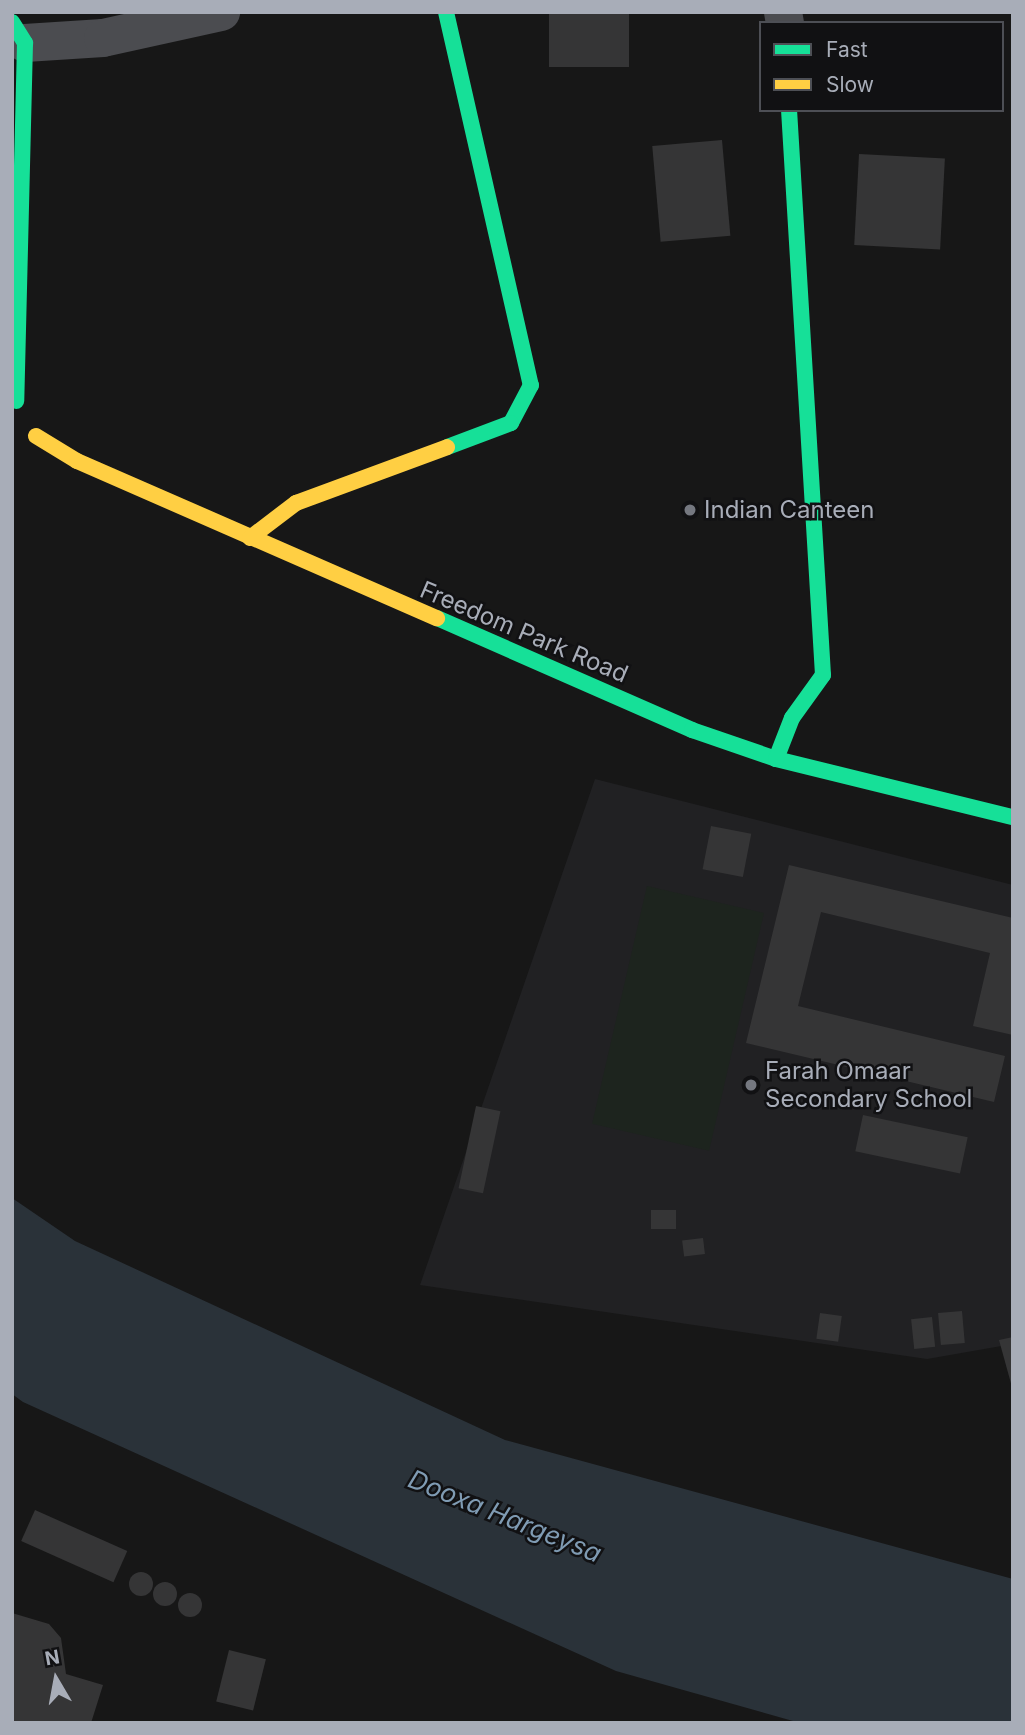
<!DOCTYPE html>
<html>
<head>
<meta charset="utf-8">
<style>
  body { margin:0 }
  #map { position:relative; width:1025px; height:1735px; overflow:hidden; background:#171717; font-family:Inter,sans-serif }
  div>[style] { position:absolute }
  .built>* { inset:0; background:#212123 }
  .green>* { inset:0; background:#1d241e; transform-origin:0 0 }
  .water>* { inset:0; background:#2a3239 }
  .building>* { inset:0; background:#353536; transform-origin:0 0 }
  .round { border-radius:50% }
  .street>* { height:38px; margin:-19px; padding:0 19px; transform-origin:19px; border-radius:19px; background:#4b4c50 }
  .fast>* { height:16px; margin:-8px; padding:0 8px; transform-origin:8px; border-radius:8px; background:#16e098 }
  .slow>* { height:16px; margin:-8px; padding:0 8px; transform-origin:8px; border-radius:8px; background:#ffcf43 }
  .dots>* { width:19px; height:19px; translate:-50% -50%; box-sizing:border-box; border:4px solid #111113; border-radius:50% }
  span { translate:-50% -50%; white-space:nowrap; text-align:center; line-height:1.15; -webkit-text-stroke:5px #111113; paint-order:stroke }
  .poi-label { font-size:24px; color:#a8adb8 }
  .left { translate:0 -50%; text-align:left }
  .street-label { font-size:24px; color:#a8adb8 }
  .water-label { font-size:26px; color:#7f9bb3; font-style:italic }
  .frame { position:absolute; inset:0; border:14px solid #a8adb8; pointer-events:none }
  .legend { position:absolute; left:759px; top:21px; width:245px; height:91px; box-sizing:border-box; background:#111113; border:2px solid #4d4f55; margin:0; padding:9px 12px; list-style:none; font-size:21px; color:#a8adb8 }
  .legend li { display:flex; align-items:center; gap:14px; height:35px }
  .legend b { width:35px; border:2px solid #4d4f55 }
  .north { position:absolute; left:21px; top:1644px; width:70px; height:70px; -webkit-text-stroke:5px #111113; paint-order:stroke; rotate:350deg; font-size:19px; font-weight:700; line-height:28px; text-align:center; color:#a8adb8 }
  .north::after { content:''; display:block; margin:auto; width:24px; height:32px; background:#a8adb8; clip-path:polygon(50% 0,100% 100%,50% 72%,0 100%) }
</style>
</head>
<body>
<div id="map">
  <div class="built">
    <div style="clip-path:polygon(595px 779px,1013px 885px,1013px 1344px,927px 1359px,420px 1285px)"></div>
  </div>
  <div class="green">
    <div style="left:647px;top:886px;width:120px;height:244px;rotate:13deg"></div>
  </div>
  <div class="water">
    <div style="clip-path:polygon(12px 1198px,75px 1241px,505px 1440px,1013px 1579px,1013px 1723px,800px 1723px,616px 1671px,23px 1402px,12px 1394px)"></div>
  </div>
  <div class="building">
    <div style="left:549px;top:12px;width:80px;height:55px"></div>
    <div style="left:722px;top:140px;width:96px;height:70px;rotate:85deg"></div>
    <div style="left:859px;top:154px;width:86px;height:91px;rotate:3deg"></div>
    <div style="left:711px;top:826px;width:41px;height:44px;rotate:11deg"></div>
    <div style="clip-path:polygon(789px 865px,1013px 918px,1013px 1035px,973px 1026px,990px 953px,821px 912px,798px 1006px,1005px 1056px,994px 1102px,746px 1043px)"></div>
    <div style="left:476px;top:1106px;width:25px;height:84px;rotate:12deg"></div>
    <div style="left:863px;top:1115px;width:107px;height:37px;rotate:12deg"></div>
    <div style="left:651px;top:1210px;width:25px;height:19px"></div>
    <div style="left:703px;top:1238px;width:16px;height:21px;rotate:83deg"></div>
    <div style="left:962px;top:1311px;width:32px;height:24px;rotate:85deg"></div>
    <div style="left:820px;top:1313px;width:22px;height:26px;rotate:8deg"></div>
    <div style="left:932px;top:1317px;width:30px;height:21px;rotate:84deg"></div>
    <div style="clip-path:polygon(1013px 1337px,1013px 1387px,1012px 1387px,999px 1340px)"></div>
    <div style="left:35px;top:1510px;width:101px;height:34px;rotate:24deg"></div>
    <div class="round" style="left:129px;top:1572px;width:24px;height:24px"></div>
    <div class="round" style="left:153px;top:1582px;width:24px;height:24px"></div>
    <div class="round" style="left:178px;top:1593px;width:24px;height:24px"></div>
    <div style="clip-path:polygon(12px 1613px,49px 1624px,61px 1638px,66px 1674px,103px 1685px,91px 1723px,12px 1723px)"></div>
    <div style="left:229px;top:1650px;width:38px;height:53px;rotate:14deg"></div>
  </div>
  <div class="street">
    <div style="left:783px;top:12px;width:11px;rotate:80deg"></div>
    <div style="left:25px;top:43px;width:78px;rotate:-3.7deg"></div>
    <div style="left:103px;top:38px;width:121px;rotate:-12.4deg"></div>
  </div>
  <div class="fast">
    <div style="left:446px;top:12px;width:383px;rotate:77.2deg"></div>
    <div style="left:531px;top:385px;width:43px;rotate:117.8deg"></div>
    <div style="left:511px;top:423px;width:68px;rotate:159.4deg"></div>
    <div style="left:12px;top:22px;width:25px;rotate:58deg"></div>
    <div style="left:25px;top:43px;width:358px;rotate:91.4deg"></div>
    <div style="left:437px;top:618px;width:279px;rotate:23.7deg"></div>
    <div style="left:692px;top:730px;width:89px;rotate:19deg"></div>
    <div style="left:776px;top:759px;width:244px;rotate:13.8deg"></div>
    <div style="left:776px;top:759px;width:44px;rotate:-68.7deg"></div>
    <div style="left:792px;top:718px;width:53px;rotate:-54.2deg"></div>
    <div style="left:823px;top:675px;width:566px;rotate:-93.44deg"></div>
  </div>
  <div class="slow">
    <div style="left:36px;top:436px;width:48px;rotate:31.4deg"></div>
    <div style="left:77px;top:461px;width:393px;rotate:23.6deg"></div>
    <div style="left:250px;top:538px;width:58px;rotate:-37.3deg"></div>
    <div style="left:296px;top:503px;width:161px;rotate:-20.3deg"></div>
  </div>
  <div class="dots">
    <div style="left:690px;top:510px;background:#757880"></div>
    <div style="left:751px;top:1085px;background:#757880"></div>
  </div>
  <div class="poi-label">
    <span class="left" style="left:704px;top:510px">Indian Canteen</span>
    <span class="left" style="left:765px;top:1085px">Farah Omaar<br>Secondary School</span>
  </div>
  <div class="street-label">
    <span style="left:524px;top:632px;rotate:23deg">Freedom Park Road</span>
  </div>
  <div class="water-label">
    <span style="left:505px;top:1516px;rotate:22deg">Dooxa Hargeysa</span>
  </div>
  <div class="frame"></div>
  <ul class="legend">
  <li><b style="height:9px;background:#16e098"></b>Fast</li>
  <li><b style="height:9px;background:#ffcf43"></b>Slow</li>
  </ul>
  <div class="north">N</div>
</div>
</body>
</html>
